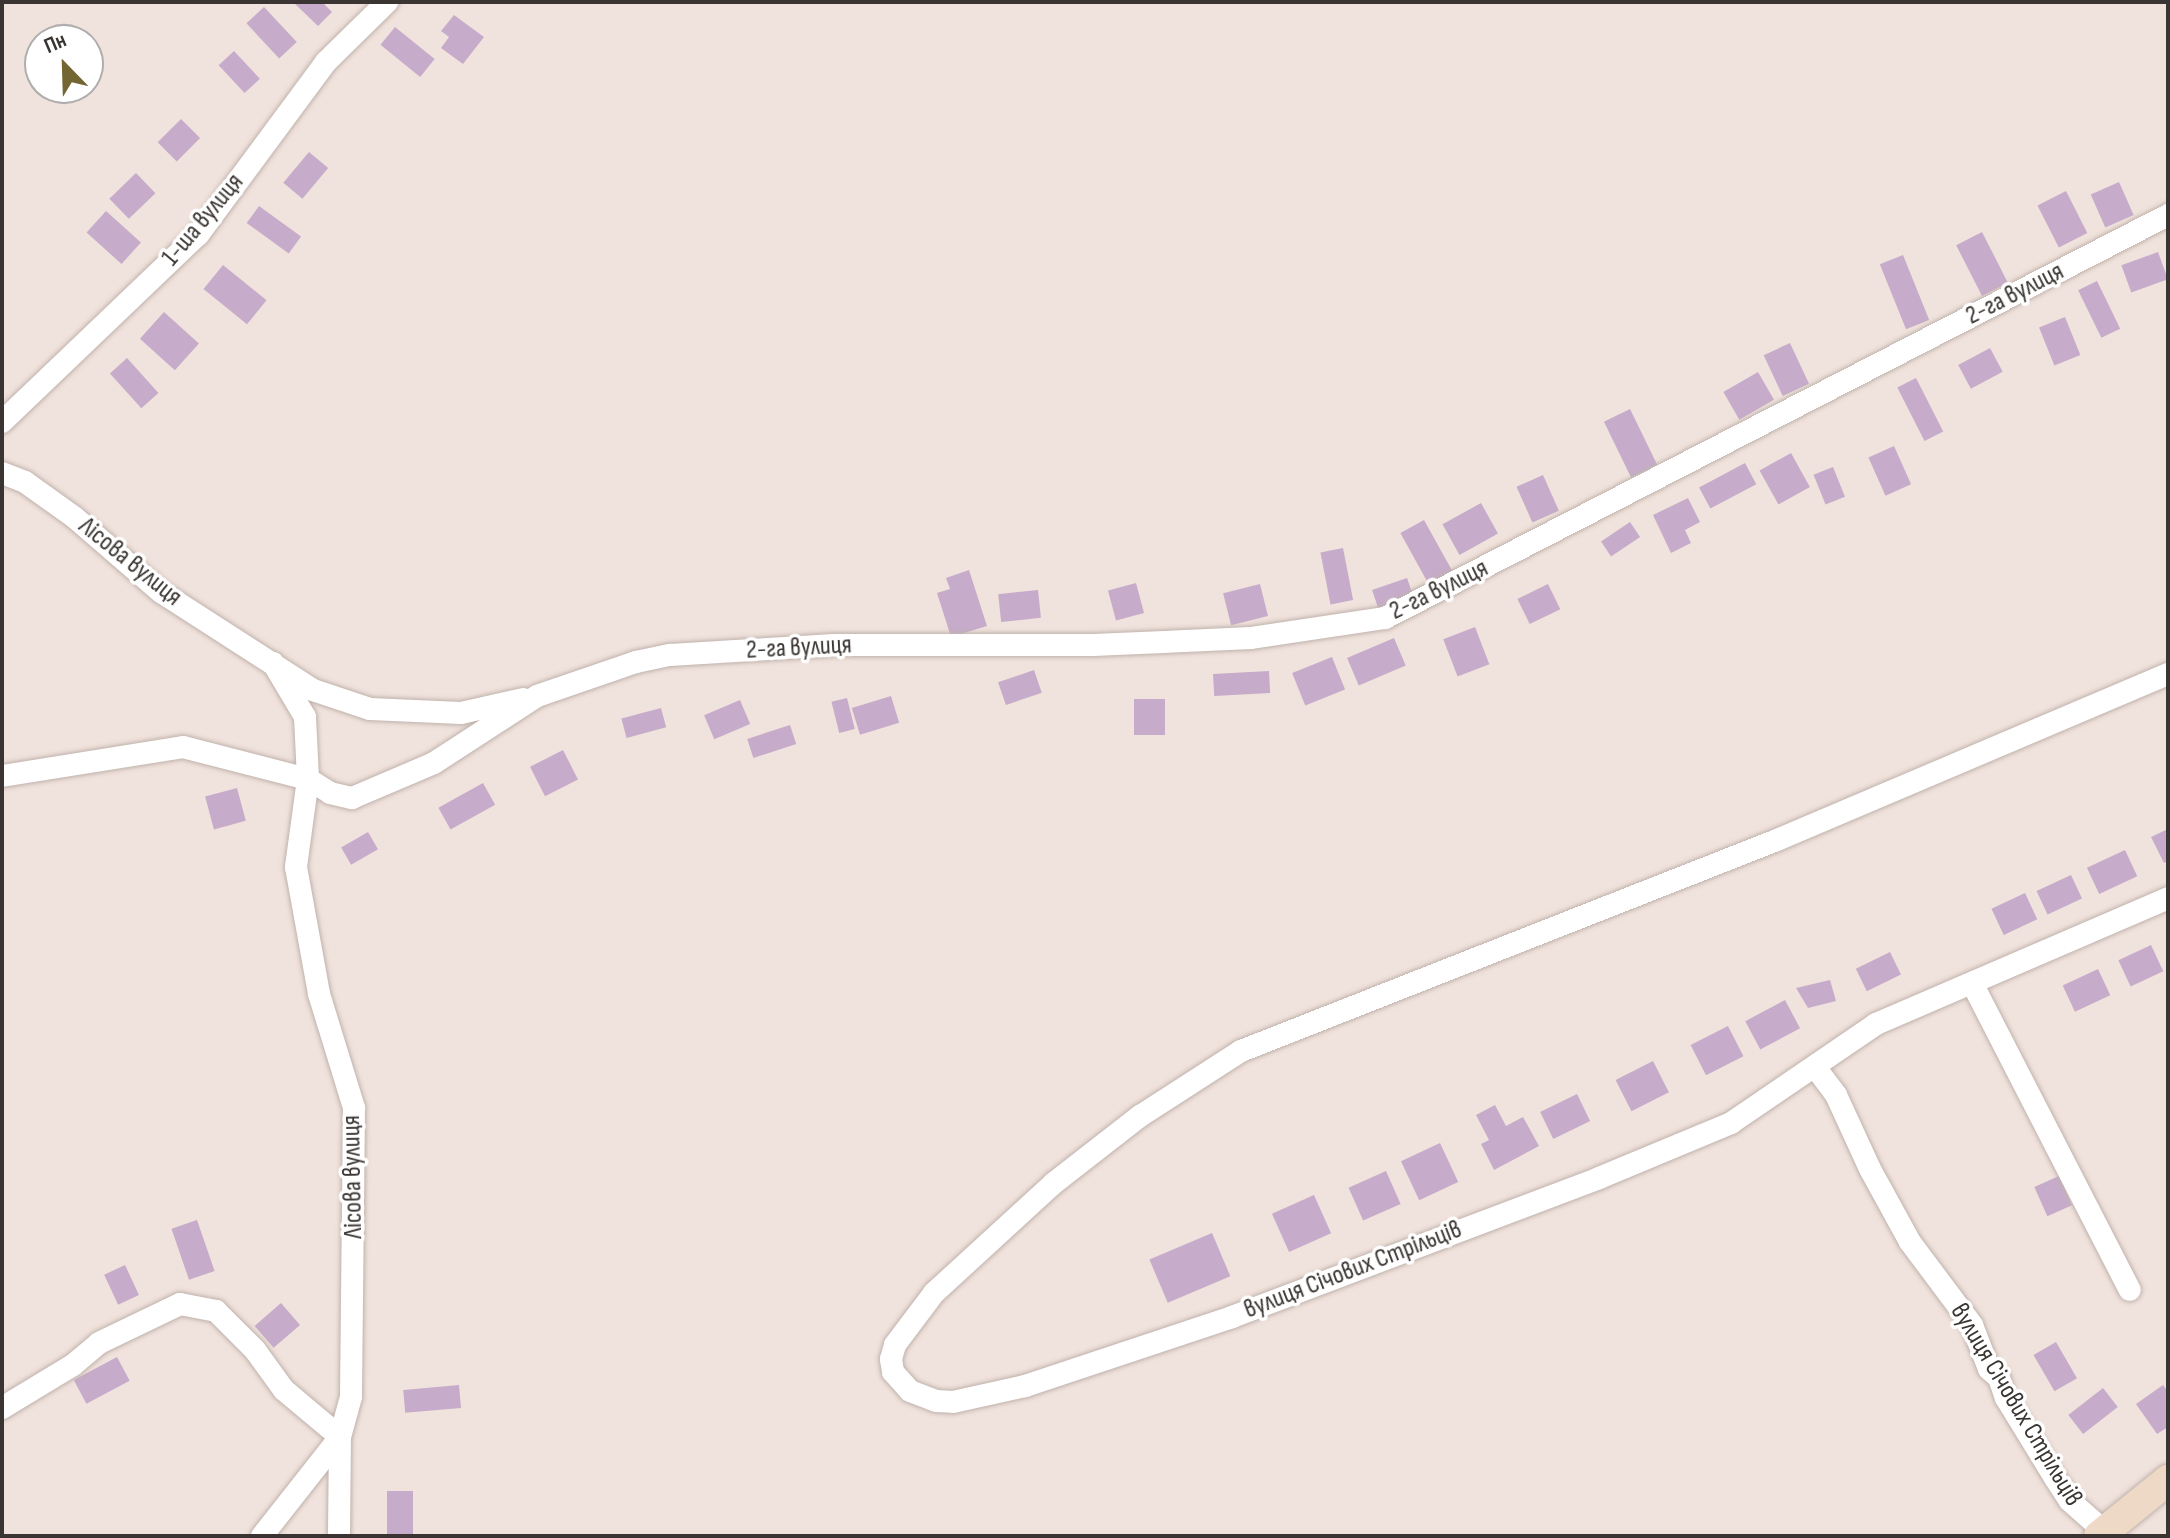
<!DOCTYPE html>
<html>
<head>
<meta charset="utf-8">
<style>
  body { margin:0 }
  #map { position:relative; width:2170px; height:1538px; overflow:hidden; background:#f0e2dc; font-family:"Sofia Sans Condensed",sans-serif }
  div>[style] { position:absolute }
  .building>* { inset:0; background:#c6acca; transform-origin:0 0 }
  .roads { filter:drop-shadow(0 0 2px #c0b2ac) drop-shadow(0 0 2px #c0b2ac) }
  .minor>* { height:22px; margin:-11px; padding:0 11px; transform-origin:11px; border-radius:11px; background:#fff }
  .secondary>* { height:30px; margin:-15px; padding:0 15px; transform-origin:15px; border-radius:15px; background:#eed8c6 }
  span { translate:-50% -50%; white-space:nowrap; text-align:center; line-height:1.15; -webkit-text-stroke:7px #fff; paint-order:stroke }
  .street-label { font-size:26px; color:#3a3532 }
  .frame { position:absolute; inset:0; border:4px solid #3a3532; pointer-events:none }
  .north { position:absolute; left:24px; top:24px; width:80px; height:80px; box-sizing:border-box; background:#fff; border:2px solid #b0aead; border-radius:50%; rotate:337deg; font-size:22px; font-weight:700; line-height:32px; text-align:center; color:#3a3532 }
  .north::after { content:''; display:block; margin:auto; width:28px; height:36px; background:#736633; clip-path:polygon(50% 0,100% 100%,50% 72%,0 100%) }
</style>
</head>
<body>
<div id="map">
  <div class="building">
    <div style="clip-path:polygon(293px 2px,322px 2px,332px 12px,318px 26px)"></div>
    <div style="left:264px;top:7px;width:48px;height:24px;rotate:47deg"></div>
    <div style="clip-path:polygon(454px 15px,484px 37px,463px 64px,441px 48px,449px 37px,441px 31px)"></div>
    <div style="left:395px;top:27px;width:51px;height:23px;rotate:39deg"></div>
    <div style="left:234px;top:51px;width:38px;height:21px;rotate:47deg"></div>
    <div style="left:181px;top:119px;width:27px;height:33px;rotate:45deg"></div>
    <div style="left:309px;top:152px;width:25px;height:40px;rotate:40deg"></div>
    <div style="left:136px;top:173px;width:28px;height:37px;rotate:46deg"></div>
    <div style="left:2119px;top:182px;width:36px;height:31px;rotate:66deg"></div>
    <div style="left:2066px;top:191px;width:47px;height:32px;rotate:63deg"></div>
    <div style="left:259px;top:206px;width:52px;height:21px;rotate:36deg"></div>
    <div style="left:106px;top:211px;width:47px;height:29px;rotate:42deg"></div>
    <div style="left:1982px;top:232px;width:57px;height:29px;rotate:63deg"></div>
    <div style="left:2158px;top:252px;width:29px;height:39px;rotate:70deg"></div>
    <div style="left:1903px;top:255px;width:70px;height:25px;rotate:68deg"></div>
    <div style="left:223px;top:265px;width:56px;height:31px;rotate:39deg"></div>
    <div style="left:2097px;top:281px;width:53px;height:21px;rotate:64deg"></div>
    <div style="left:164px;top:312px;width:47px;height:36px;rotate:42deg"></div>
    <div style="left:2065px;top:317px;width:41px;height:28px;rotate:68deg"></div>
    <div style="left:1790px;top:343px;width:45px;height:29px;rotate:65deg"></div>
    <div style="left:1990px;top:348px;width:27px;height:36px;rotate:62deg"></div>
    <div style="left:127px;top:358px;width:47px;height:23px;rotate:48deg"></div>
    <div style="left:1758px;top:372px;width:32px;height:40px;rotate:60deg"></div>
    <div style="left:1916px;top:378px;width:60px;height:21px;rotate:63deg"></div>
    <div style="left:1630px;top:409px;width:62px;height:29px;rotate:64deg"></div>
    <div style="left:1894px;top:446px;width:42px;height:28px;rotate:66deg"></div>
    <div style="left:1791px;top:453px;width:39px;height:36px;rotate:61deg"></div>
    <div style="left:1745px;top:463px;width:24px;height:52px;rotate:62deg"></div>
    <div style="left:1833px;top:467px;width:32px;height:21px;rotate:68deg"></div>
    <div style="left:1543px;top:475px;width:39px;height:29px;rotate:66deg"></div>
    <div style="clip-path:polygon(1688px 498px,1700px 522px,1685px 530px,1691px 543px,1671px 553px,1653px 515px)"></div>
    <div style="left:1481px;top:503px;width:35px;height:44px;rotate:61deg"></div>
    <div style="left:1424px;top:520px;width:63px;height:27px;rotate:61deg"></div>
    <div style="left:1630px;top:522px;width:18px;height:35px;rotate:56deg"></div>
    <div style="left:1343px;top:548px;width:53px;height:23px;rotate:79deg"></div>
    <div style="clip-path:polygon(969px 570px,987px 626px,951px 637px,937px 593px,950px 589px,946px 578px)"></div>
    <div style="left:1407px;top:578px;width:21px;height:37px;rotate:71deg"></div>
    <div style="left:1136px;top:583px;width:31px;height:29px;rotate:75deg"></div>
    <div style="left:1260px;top:584px;width:33px;height:38px;rotate:76deg"></div>
    <div style="left:1548px;top:584px;width:28px;height:34px;rotate:64deg"></div>
    <div style="left:1038px;top:590px;width:28px;height:40px;rotate:84deg"></div>
    <div style="left:1475px;top:627px;width:40px;height:34px;rotate:69deg"></div>
    <div style="left:1394px;top:638px;width:30px;height:51px;rotate:67deg"></div>
    <div style="left:1332px;top:657px;width:35px;height:43px;rotate:68deg"></div>
    <div style="left:1034px;top:670px;width:24px;height:38px;rotate:71deg"></div>
    <div style="left:1269px;top:671px;width:22px;height:56px;rotate:87deg"></div>
    <div style="left:891px;top:696px;width:28px;height:41px;rotate:73deg"></div>
    <div style="left:847px;top:698px;width:32px;height:16px;rotate:76deg"></div>
    <div style="left:1134px;top:699px;width:31px;height:36px"></div>
    <div style="left:740px;top:700px;width:26px;height:39px;rotate:67deg"></div>
    <div style="left:661px;top:708px;width:20px;height:41px;rotate:75deg"></div>
    <div style="left:790px;top:725px;width:20px;height:45px;rotate:72deg"></div>
    <div style="left:563px;top:750px;width:33px;height:37px;rotate:63deg"></div>
    <div style="left:483px;top:783px;width:25px;height:51px;rotate:61deg"></div>
    <div style="left:237px;top:788px;width:34px;height:33px;rotate:75deg"></div>
    <div style="clip-path:polygon(2168px 829px,2168px 861px,2164px 863px,2151px 837px)"></div>
    <div style="left:368px;top:832px;width:20px;height:31px;rotate:60deg"></div>
    <div style="left:2125px;top:850px;width:29px;height:42px;rotate:65deg"></div>
    <div style="left:2071px;top:875px;width:26px;height:38px;rotate:65deg"></div>
    <div style="left:2025px;top:893px;width:29px;height:37px;rotate:65deg"></div>
    <div style="left:2151px;top:945px;width:29px;height:36px;rotate:65deg"></div>
    <div style="left:1890px;top:952px;width:25px;height:38px;rotate:64deg"></div>
    <div style="left:2098px;top:969px;width:29px;height:39px;rotate:65deg"></div>
    <div style="clip-path:polygon(1830px 980px,1836px 1001px,1808px 1008px,1796px 988px)"></div>
    <div style="left:1785px;top:1000px;width:32px;height:45px;rotate:62deg"></div>
    <div style="left:1728px;top:1026px;width:34px;height:42px;rotate:63deg"></div>
    <div style="left:1653px;top:1061px;width:35px;height:42px;rotate:63deg"></div>
    <div style="left:1577px;top:1094px;width:30px;height:41px;rotate:64deg"></div>
    <div style="clip-path:polygon(1495px 1105px,1506px 1126px,1523px 1117px,1539px 1146px,1494px 1170px,1481px 1144px,1489px 1140px,1476px 1115px)"></div>
    <div style="left:1440px;top:1143px;width:43px;height:43px;rotate:65deg"></div>
    <div style="left:1386px;top:1171px;width:36px;height:41px;rotate:66deg"></div>
    <div style="left:2059px;top:1176px;width:32px;height:27px;rotate:66deg"></div>
    <div style="left:1314px;top:1195px;width:42px;height:46px;rotate:66deg"></div>
    <div style="left:197px;top:1220px;width:54px;height:27px;rotate:71deg"></div>
    <div style="left:1212px;top:1233px;width:47px;height:68px;rotate:67deg"></div>
    <div style="left:125px;top:1265px;width:33px;height:23px;rotate:65deg"></div>
    <div style="left:281px;top:1303px;width:29px;height:35px;rotate:49deg"></div>
    <div style="left:2056px;top:1342px;width:42px;height:26px;rotate:60deg"></div>
    <div style="left:117px;top:1357px;width:27px;height:49px;rotate:62deg"></div>
    <div style="left:459px;top:1385px;width:23px;height:56px;rotate:85deg"></div>
    <div style="clip-path:polygon(2163px 1385px,2168px 1392px,2168px 1427px,2157px 1434px,2136px 1404px)"></div>
    <div style="left:2103px;top:1388px;width:24px;height:44px;rotate:52deg"></div>
    <div style="left:387px;top:1491px;width:26px;height:45px"></div>
  </div>
  <div class="roads">
    <div class="minor">
      <div style="left:2px;top:422px;width:271px;rotate:-43.7deg"></div>
      <div style="left:198px;top:235px;width:215px;rotate:-53.5deg"></div>
      <div style="left:326px;top:62px;width:86px;rotate:-44.5deg"></div>
      <div style="left:2px;top:473px;width:25px;rotate:21deg"></div>
      <div style="left:25px;top:482px;width:60px;rotate:35.5deg"></div>
      <div style="left:74px;top:517px;width:115px;rotate:40.8deg"></div>
      <div style="left:161px;top:592px;width:181px;rotate:32.8deg"></div>
      <div style="left:313px;top:690px;width:60px;rotate:18.4deg"></div>
      <div style="left:370px;top:709px;width:91px;rotate:2.5deg"></div>
      <div style="left:461px;top:713px;width:64px;rotate:-12.7deg"></div>
      <div style="left:273px;top:663px;width:63px;rotate:59.3deg"></div>
      <div style="left:305px;top:717px;width:62px;rotate:87.2deg"></div>
      <div style="left:308px;top:779px;width:89px;rotate:97.8deg"></div>
      <div style="left:296px;top:867px;width:129px;rotate:79.7deg"></div>
      <div style="left:319px;top:994px;width:119px;rotate:72.9deg"></div>
      <div style="left:354px;top:1108px;width:289px;rotate:90.6deg"></div>
      <div style="left:351px;top:1397px;width:41px;rotate:105.4deg"></div>
      <div style="left:340px;top:1437px;width:99px;rotate:90.6deg"></div>
      <div style="left:2168px;top:674px;width:425px;rotate:157deg"></div>
      <div style="left:1777px;top:840px;width:576px;rotate:158.51deg"></div>
      <div style="left:1241px;top:1051px;width:120px;rotate:147.2deg"></div>
      <div style="left:1140px;top:1116px;width:109px;rotate:142.1deg"></div>
      <div style="left:1054px;top:1183px;width:163px;rotate:137.5deg"></div>
      <div style="left:934px;top:1293px;width:65px;rotate:126.9deg"></div>
      <div style="left:895px;top:1345px;width:15px;rotate:106deg"></div>
      <div style="left:891px;top:1359px;width:13px;rotate:81deg"></div>
      <div style="left:893px;top:1372px;width:25px;rotate:48deg"></div>
      <div style="left:910px;top:1391px;width:28px;rotate:21deg"></div>
      <div style="left:936px;top:1401px;width:17px;rotate:3deg"></div>
      <div style="left:953px;top:1402px;width:74px;rotate:-12.5deg"></div>
      <div style="left:1025px;top:1386px;width:218px;rotate:-18.4deg"></div>
      <div style="left:1232px;top:1317px;width:392px;rotate:-20.7deg"></div>
      <div style="left:1599px;top:1178px;width:143px;rotate:-22.6deg"></div>
      <div style="left:1731px;top:1123px;width:176px;rotate:-34.3deg"></div>
      <div style="left:1876px;top:1024px;width:318px;rotate:-23.3deg"></div>
      <div style="left:2px;top:776px;width:183px;rotate:-9.1deg"></div>
      <div style="left:183px;top:747px;width:129px;rotate:14.4deg"></div>
      <div style="left:308px;top:779px;width:26px;rotate:32deg"></div>
      <div style="left:330px;top:793px;width:23px;rotate:13deg"></div>
      <div style="left:352px;top:798px;width:89px;rotate:-23.1deg"></div>
      <div style="left:434px;top:763px;width:123px;rotate:-33deg"></div>
      <div style="left:537px;top:696px;width:105px;rotate:-19deg"></div>
      <div style="left:636px;top:662px;width:35px;rotate:-12deg"></div>
      <div style="left:670px;top:655px;width:164px;rotate:-3.5deg"></div>
      <div style="left:834px;top:645px;width:259px"></div>
      <div style="left:1093px;top:645px;width:158px;rotate:-2.5deg"></div>
      <div style="left:1251px;top:638px;width:135px;rotate:-8.5deg"></div>
      <div style="left:1385px;top:618px;width:881px;rotate:-27.23deg"></div>
      <div style="left:1972px;top:983px;width:345px;rotate:62.8deg"></div>
      <div style="left:1815px;top:1067px;width:35px;rotate:53deg"></div>
      <div style="left:1836px;top:1095px;width:81px;rotate:65.3deg"></div>
      <div style="left:1870px;top:1169px;width:83px;rotate:61.3deg"></div>
      <div style="left:1910px;top:1242px;width:104px;rotate:53.2deg"></div>
      <div style="left:1972px;top:1325px;width:47px;rotate:68.9deg"></div>
      <div style="left:1989px;top:1369px;width:13px;rotate:42deg"></div>
      <div style="left:1999px;top:1378px;width:21px;rotate:71deg"></div>
      <div style="left:2006px;top:1398px;width:94px;rotate:58.5deg"></div>
      <div style="left:2055px;top:1478px;width:27px;rotate:57deg"></div>
      <div style="left:2070px;top:1501px;width:45px;rotate:41.4deg"></div>
      <div style="left:2px;top:1408px;width:83px;rotate:-31.2deg"></div>
      <div style="left:73px;top:1365px;width:34px;rotate:-40deg"></div>
      <div style="left:99px;top:1343px;width:90px;rotate:-25.7deg"></div>
      <div style="left:180px;top:1304px;width:37px;rotate:11deg"></div>
      <div style="left:216px;top:1311px;width:55px;rotate:45deg"></div>
      <div style="left:255px;top:1350px;width:49px;rotate:54.1deg"></div>
      <div style="left:284px;top:1390px;width:73px;rotate:40deg"></div>
      <div style="left:340px;top:1437px;width:126px;rotate:128.2deg"></div>
    </div>
    <div class="secondary">
      <div style="left:2099px;top:1536px;width:89px;rotate:-39.1deg"></div>
    </div>
  </div>
  <div class="street-label">
    <span style="left:203px;top:220px;rotate:-50deg">1-ша вулиця</span>
    <span style="left:2015px;top:294px;rotate:-27deg">2-га вулиця</span>
    <span style="left:130px;top:562px;rotate:39deg">Лісова вулиця</span>
    <span style="left:1439px;top:590px;rotate:-26deg">2-га вулиця</span>
    <span style="left:799px;top:648px;rotate:-3deg">2-га вулиця</span>
    <span style="left:353px;top:1177px;rotate:-91deg">Лісова вулиця</span>
    <span style="left:1353px;top:1270px;rotate:-21deg">вулиця Січових Стрільців</span>
    <span style="left:2016px;top:1405px;rotate:59deg">вулиця Січових Стрільців</span>
  </div>
  <div class="frame"></div>
  <div class="north">Пн</div>
</div>
</body>
</html>
